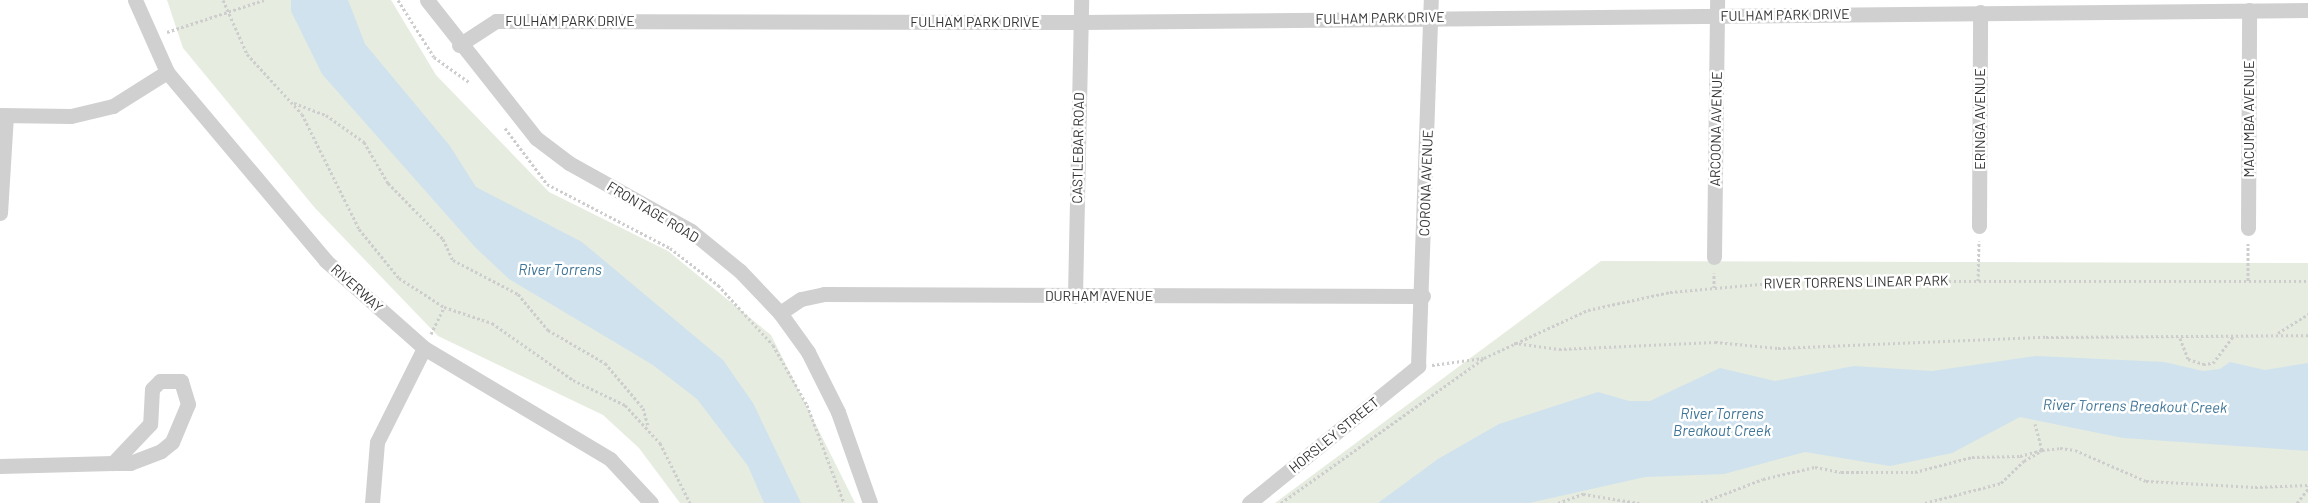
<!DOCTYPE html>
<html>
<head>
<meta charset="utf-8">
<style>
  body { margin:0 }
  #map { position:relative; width:2308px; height:503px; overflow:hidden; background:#fff; font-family:Barlow,sans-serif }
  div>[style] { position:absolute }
  .green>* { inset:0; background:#e6ecdf }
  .water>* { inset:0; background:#cfe2ee }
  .path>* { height:3px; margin-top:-1.5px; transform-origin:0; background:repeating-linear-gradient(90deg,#cdcdcd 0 2.5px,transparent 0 5px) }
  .minor>* { height:15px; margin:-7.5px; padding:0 7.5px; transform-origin:7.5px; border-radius:7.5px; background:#d0d0d0 }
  span { translate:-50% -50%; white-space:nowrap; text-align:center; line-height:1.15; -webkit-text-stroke:5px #fff; paint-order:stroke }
  .street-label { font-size:14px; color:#333 }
  .water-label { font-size:15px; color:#3f7597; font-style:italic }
</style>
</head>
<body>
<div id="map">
  <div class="green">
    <div style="clip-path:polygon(167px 0,391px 0,436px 75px,549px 192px,668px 251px,771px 335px,855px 503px,680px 503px,639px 448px,603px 415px,438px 336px,315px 208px,183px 48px)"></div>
    <div style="clip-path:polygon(1601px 261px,2308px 263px,2308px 503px,1275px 503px)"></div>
  </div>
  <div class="water">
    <div style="clip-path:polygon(291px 0,348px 0,365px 44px,450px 146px,476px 187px,582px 242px,723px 360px,753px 403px,801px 503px,764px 503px,748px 466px,697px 399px,653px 365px,509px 279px,475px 247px,322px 74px,291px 11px)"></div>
    <div style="clip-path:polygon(2036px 356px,2164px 362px,2203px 371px,2220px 369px,2230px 362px,2265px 370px,2308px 363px,2308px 451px,2123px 438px,2020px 417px,1952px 453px,1890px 466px,1805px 452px,1724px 474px,1645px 477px,1529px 503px,1378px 503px,1438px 459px,1499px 424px,1598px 392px,1629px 401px,1650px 401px,1720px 368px,1775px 381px,1854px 366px,1932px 371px)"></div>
  </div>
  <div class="path">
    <div style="left:223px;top:0;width:59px;rotate:66deg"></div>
    <div style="left:247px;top:54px;width:81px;rotate:47.5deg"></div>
    <div style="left:302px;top:114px;width:128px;rotate:63.6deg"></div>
    <div style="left:359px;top:229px;width:63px;rotate:50.8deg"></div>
    <div style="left:399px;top:278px;width:54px;rotate:32.8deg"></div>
    <div style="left:444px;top:307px;width:51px;rotate:18.4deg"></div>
    <div style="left:492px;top:323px;width:99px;rotate:35.1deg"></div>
    <div style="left:573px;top:380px;width:58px;rotate:25.7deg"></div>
    <div style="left:625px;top:405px;width:52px;rotate:47.4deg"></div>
    <div style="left:660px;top:443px;width:67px;rotate:63.4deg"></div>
    <div style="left:398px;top:0;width:67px;rotate:57.7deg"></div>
    <div style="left:434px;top:57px;width:43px;rotate:35.5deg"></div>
    <div style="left:167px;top:32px;width:102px;rotate:-18.3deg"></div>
    <div style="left:294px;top:103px;width:34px;rotate:21deg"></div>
    <div style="left:326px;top:115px;width:47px;rotate:35.4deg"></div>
    <div style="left:364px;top:142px;width:48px;rotate:59.7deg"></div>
    <div style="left:388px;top:183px;width:78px;rotate:45.5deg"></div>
    <div style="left:443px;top:239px;width:23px;rotate:65deg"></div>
    <div style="left:453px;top:260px;width:73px;rotate:27.6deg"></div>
    <div style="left:518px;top:294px;width:47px;rotate:50.2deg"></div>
    <div style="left:548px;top:330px;width:66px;rotate:30.1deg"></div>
    <div style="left:605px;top:363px;width:59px;rotate:49.8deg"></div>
    <div style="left:643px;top:408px;width:18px;rotate:74deg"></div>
    <div style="left:505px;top:128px;width:70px;rotate:53.1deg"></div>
    <div style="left:547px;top:184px;width:139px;rotate:27.5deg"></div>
    <div style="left:670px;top:248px;width:61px;rotate:37.6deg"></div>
    <div style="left:718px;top:285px;width:81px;rotate:47.5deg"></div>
    <div style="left:773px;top:345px;width:69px;rotate:60.5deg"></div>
    <div style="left:807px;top:405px;width:105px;rotate:69.3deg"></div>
    <div style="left:2248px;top:243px;width:38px;rotate:90deg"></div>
    <div style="left:1978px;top:281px;width:40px;rotate:-88.6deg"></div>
    <div style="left:1714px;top:288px;width:15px;rotate:-90deg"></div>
    <div style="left:2278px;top:333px;width:36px;rotate:-32deg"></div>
    <div style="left:431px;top:334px;width:30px;rotate:-64deg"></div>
    <div style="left:2180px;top:338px;width:22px;rotate:69deg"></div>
    <div style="left:2188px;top:359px;width:16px;rotate:18deg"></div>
    <div style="left:2203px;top:364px;width:10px;rotate:-6deg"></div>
    <div style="left:2213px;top:363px;width:34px;rotate:-53deg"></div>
    <div style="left:1514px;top:343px;width:45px;rotate:7.6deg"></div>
    <div style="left:1559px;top:349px;width:156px;rotate:-2.6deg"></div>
    <div style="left:1715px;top:342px;width:63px;rotate:5.4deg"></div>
    <div style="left:1778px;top:348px;width:268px;rotate:-2.4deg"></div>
    <div style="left:2046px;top:337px;width:262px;rotate:-0.4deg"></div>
    <div style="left:1432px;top:365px;width:52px;rotate:-7.7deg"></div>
    <div style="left:1484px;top:358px;width:115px;rotate:-24.8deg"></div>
    <div style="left:1588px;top:310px;width:84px;rotate:-12.4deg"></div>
    <div style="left:1670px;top:292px;width:124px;rotate:-5.1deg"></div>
    <div style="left:1794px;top:281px;width:514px"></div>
    <div style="left:1281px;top:503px;width:248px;rotate:-35.5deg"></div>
    <div style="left:1558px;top:503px;width:27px;rotate:-20deg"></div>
    <div style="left:1583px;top:494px;width:57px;rotate:9.1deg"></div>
    <div style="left:1701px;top:503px;width:66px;rotate:-21.2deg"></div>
    <div style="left:1763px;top:479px;width:53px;rotate:-13deg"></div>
    <div style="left:1815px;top:467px;width:26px;rotate:11deg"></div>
    <div style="left:1841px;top:472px;width:74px"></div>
    <div style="left:1915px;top:472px;width:59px;rotate:-14.7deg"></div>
    <div style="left:1972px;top:457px;width:48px;rotate:-1.2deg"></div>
    <div style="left:2020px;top:456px;width:23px;rotate:-15deg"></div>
    <div style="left:2042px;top:450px;width:27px;rotate:-105deg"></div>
    <div style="left:1925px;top:503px;width:79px;rotate:-14.7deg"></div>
    <div style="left:2001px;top:483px;width:32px;rotate:-44deg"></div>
    <div style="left:2024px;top:461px;width:21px;rotate:-31deg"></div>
    <div style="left:2042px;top:450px;width:18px;rotate:-6deg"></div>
    <div style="left:2060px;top:448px;width:15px;rotate:8deg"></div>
    <div style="left:2075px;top:450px;width:77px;rotate:23.6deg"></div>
    <div style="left:2146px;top:481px;width:109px;rotate:3.2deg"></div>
    <div style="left:2255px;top:487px;width:53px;rotate:-2.2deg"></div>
    <div style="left:2297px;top:503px;width:18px;rotate:-52deg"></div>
  </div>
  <div class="minor">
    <div style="left:135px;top:0;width:79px;rotate:66deg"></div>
    <div style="left:167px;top:72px;width:247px;rotate:49.9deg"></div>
    <div style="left:326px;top:261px;width:131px;rotate:41.6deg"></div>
    <div style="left:424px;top:348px;width:217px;rotate:30.8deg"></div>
    <div style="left:610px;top:459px;width:60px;rotate:47deg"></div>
    <div style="left:427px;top:0;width:176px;rotate:51.7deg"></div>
    <div style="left:536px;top:138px;width:41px;rotate:37.1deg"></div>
    <div style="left:569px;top:163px;width:140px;rotate:29.1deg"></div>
    <div style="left:691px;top:231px;width:63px;rotate:39.2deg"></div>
    <div style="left:740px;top:271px;width:58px;rotate:46.4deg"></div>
    <div style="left:780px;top:313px;width:48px;rotate:54.3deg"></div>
    <div style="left:808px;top:352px;width:67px;rotate:63.4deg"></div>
    <div style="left:838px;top:412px;width:96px;rotate:70.6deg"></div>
    <div style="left:459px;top:45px;width:44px;rotate:-33deg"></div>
    <div style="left:496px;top:21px;width:585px;rotate:0.1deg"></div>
    <div style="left:1081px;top:22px;width:1227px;rotate:-0.56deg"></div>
    <div style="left:0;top:115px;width:71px;rotate:0.8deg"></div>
    <div style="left:71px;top:116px;width:43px;rotate:-13.4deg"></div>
    <div style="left:113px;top:106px;width:64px;rotate:-32.2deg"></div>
    <div style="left:0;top:213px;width:97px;rotate:-86.5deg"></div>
    <div style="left:1979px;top:226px;width:214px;rotate:-89.7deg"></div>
    <div style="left:2248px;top:228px;width:218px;rotate:-89.7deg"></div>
    <div style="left:1714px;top:257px;width:257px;rotate:-89.3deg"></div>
    <div style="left:1075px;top:296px;width:296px;rotate:-88.8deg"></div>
    <div style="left:780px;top:313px;width:25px;rotate:-34deg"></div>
    <div style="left:801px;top:299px;width:24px;rotate:-12deg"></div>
    <div style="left:824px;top:294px;width:599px;rotate:0.19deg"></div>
    <div style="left:0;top:466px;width:113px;rotate:-1.5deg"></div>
    <div style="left:113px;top:463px;width:17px"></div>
    <div style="left:130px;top:463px;width:33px;rotate:-21deg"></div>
    <div style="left:161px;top:451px;width:14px;rotate:-39deg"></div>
    <div style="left:172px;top:442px;width:41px;rotate:-67.2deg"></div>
    <div style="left:188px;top:404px;width:24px;rotate:-107deg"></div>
    <div style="left:181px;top:381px;width:21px;rotate:180deg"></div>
    <div style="left:160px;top:381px;width:11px;rotate:135deg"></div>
    <div style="left:152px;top:389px;width:35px;rotate:93deg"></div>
    <div style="left:150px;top:424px;width:54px;rotate:133.5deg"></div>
    <div style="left:372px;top:503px;width:61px;rotate:-85.3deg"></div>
    <div style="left:377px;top:442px;width:105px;rotate:-63.4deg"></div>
    <div style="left:1249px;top:503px;width:218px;rotate:-39deg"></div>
    <div style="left:1418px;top:366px;width:366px;rotate:-88deg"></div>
  </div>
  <div class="street-label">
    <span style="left:1785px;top:15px;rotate:-1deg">FULHAM PARK DRIVE</span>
    <span style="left:1380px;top:18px;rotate:-1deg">FULHAM PARK DRIVE</span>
    <span style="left:570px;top:21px">FULHAM PARK DRIVE</span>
    <span style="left:975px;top:22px">FULHAM PARK DRIVE</span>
    <span style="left:1980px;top:119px;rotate:-90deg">ERINGA AVENUE</span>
    <span style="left:2249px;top:119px;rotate:-90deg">MACUMBA AVENUE</span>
    <span style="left:1716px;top:129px;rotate:-89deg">ARCOONA AVENUE</span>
    <span style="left:1078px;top:148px;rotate:-89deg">CASTLEBAR ROAD</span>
    <span style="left:1426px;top:183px;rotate:-88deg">CORONA AVENUE</span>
    <span style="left:653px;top:212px;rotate:31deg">FRONTAGE ROAD</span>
    <span style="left:1856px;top:282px;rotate:-1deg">RIVER TORRENS LINEAR PARK</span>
    <span style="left:357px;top:288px;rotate:42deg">RIVERWAY</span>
    <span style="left:1099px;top:296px">DURHAM AVENUE</span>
    <span style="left:1334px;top:435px;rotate:-39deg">HORSLEY STREET</span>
  </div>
  <div class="water-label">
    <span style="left:560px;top:270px">River Torrens</span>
    <span style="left:2135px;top:406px;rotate:1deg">River Torrens Breakout Creek</span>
    <span style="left:1722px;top:422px">River Torrens<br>Breakout Creek</span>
  </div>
</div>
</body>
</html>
